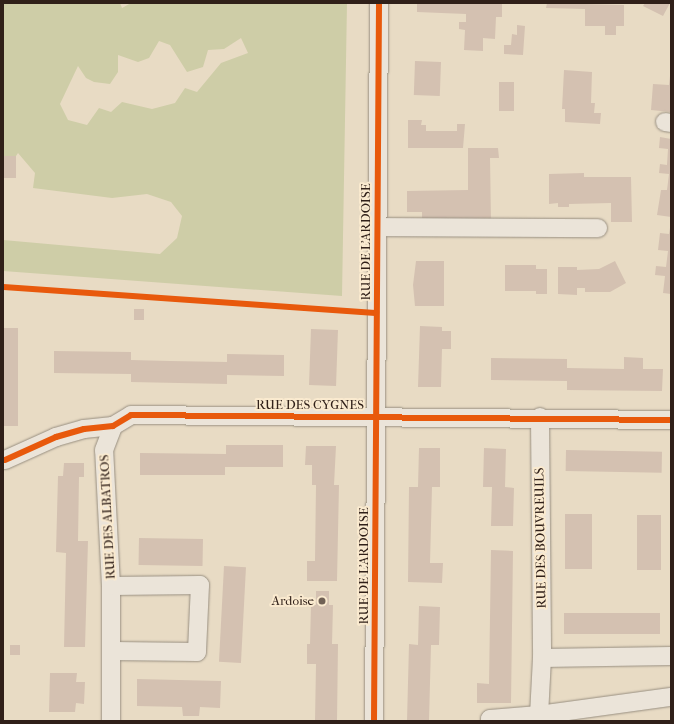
<!DOCTYPE html>
<html>
<head>
<meta charset="utf-8">
<style>
  body { margin:0 }
  #map { position:relative; width:674px; height:724px; overflow:hidden; background:#e8dbc4; font-family:"IM FELL French Canon",serif }
  div>[style] { position:absolute }
  .green>* { inset:0; background:#cecda7 }
  .building>* { inset:0; background:#d4c1b1; transform-origin:0 0 }
  .roads { filter:drop-shadow(0 0 1px #988f81) drop-shadow(0 0 1px #988f81) }
  .street>* { height:18px; margin:-9px; padding:0 9px; transform-origin:9px; border-radius:9px; background:#ebe4d9 }
  .cycleway>* { height:6px; margin:-3px; padding:0 3px; transform-origin:3px; border-radius:3px; background:#e8590c }
  .dots>* { width:11px; height:11px; translate:-50% -50%; box-sizing:border-box; border:2px solid #faeacf; border-radius:50% }
  span { translate:-50% -50%; white-space:nowrap; text-align:center; line-height:1.15; -webkit-text-stroke:4px #faeacf; paint-order:stroke }
  .street-label { font-size:13px; color:#302019 }
  .poi-label { font-size:13px; color:#302019 }
  .right { translate:-100% -50%; text-align:right }
  .frame { position:absolute; inset:0; border:4px solid #302019; pointer-events:none }
</style>
</head>
<body>
<div id="map">
  <div class="green">
    <div style="clip-path:polygon(evenodd,3px 3px,120px 3px,122px 8px,131px 3px,347px 3px,342px 296px,3px 271px,3px 240px,160px 254px,177px 238px,182px 216px,171px 202px,147px 194px,112px 198px,33px 188px,35px 173px,18px 153px,16px 156px,3px 156px,3px 3px,241px 38px,248px 53px,221px 63px,197px 92px,185px 88px,175px 103px,152px 109px,122px 102px,111px 112px,99px 108px,87px 125px,68px 120px,60px 104px,78px 66px,86px 78px,94px 82px,110px 84px,118px 72px,118px 55px,138px 62px,149px 58px,159px 41px,170px 45px,187px 72px,203px 67px,208px 50px,224px 49px,241px 38px)"></div>
  </div>
  <div class="building">
    <div style="clip-path:polygon(417px 3px,502px 3px,502px 17px,496px 17px,495px 39px,483px 38px,483px 51px,464px 50px,465px 30px,459px 29px,459px 22px,466px 22px,466px 14px,417px 12px)"></div>
    <div style="clip-path:polygon(547px 3px,624px 5px,624px 26px,616px 26px,616px 35px,605px 35px,605px 26px,585px 26px,585px 9px,546px 8px)"></div>
    <div style="clip-path:polygon(645px 3px,670px 3px,663px 16px,643px 6px)"></div>
    <div style="clip-path:polygon(517px 25px,525px 26px,523px 55px,504px 54px,504px 45px,511px 45px,512px 34px,517px 35px)"></div>
    <div style="left:415px;top:61px;width:26px;height:34px;rotate:2deg"></div>
    <div style="clip-path:polygon(564px 70px,592px 72px,591px 103px,595px 103px,594px 113px,601px 113px,600px 124px,565px 122px,565px 109px,562px 109px)"></div>
    <div style="clip-path:polygon(670px 76px,671px 112px,651px 110px,653px 84px,669px 85px)"></div>
    <div style="left:499px;top:82px;width:15px;height:29px"></div>
    <div style="clip-path:polygon(408px 120px,422px 120px,421px 125px,426px 125px,426px 131px,457px 131px,457px 124px,465px 124px,463px 148px,408px 148px)"></div>
    <div style="clip-path:polygon(660px 137px,671px 139px,671px 217px,657px 215px,661px 190px,667px 190px,669px 174px,659px 173px,660px 164px,667px 165px,668px 149px,659px 148px)"></div>
    <div style="clip-path:polygon(468px 148px,498px 148px,499px 158px,490px 158px,491px 222px,422px 222px,422px 212px,407px 212px,407px 191px,468px 190px)"></div>
    <div style="left:3px;top:156px;width:13px;height:22px"></div>
    <div style="clip-path:polygon(584px 173px,584px 177px,631px 177px,632px 222px,611px 222px,611px 203px,569px 204px,569px 207px,558px 207px,558px 203px,549px 204px,549px 174px)"></div>
    <div style="clip-path:polygon(670px 228px,671px 228px,671px 294px,663px 293px,665px 276px,655px 275px,656px 266px,666px 267px,668px 251px,658px 250px,660px 233px,669px 234px)"></div>
    <div style="clip-path:polygon(416px 261px,444px 261px,444px 306px,415px 306px,413px 285px)"></div>
    <div style="clip-path:polygon(615px 261px,626px 283px,610px 292px,585px 292px,585px 288px,577px 288px,577px 295px,558px 294px,558px 267px,577px 267px,577px 270px,599px 269px)"></div>
    <div style="clip-path:polygon(505px 265px,536px 265px,536px 269px,547px 269px,547px 294px,536px 294px,536px 291px,505px 291px)"></div>
    <div style="left:134px;top:309px;width:10px;height:11px"></div>
    <div style="clip-path:polygon(420px 326px,442px 327px,442px 331px,451px 331px,451px 349px,442px 349px,441px 387px,418px 387px)"></div>
    <div style="left:3px;top:328px;width:15px;height:98px"></div>
    <div style="left:311px;top:329px;width:27px;height:56px;rotate:2deg"></div>
    <div style="clip-path:polygon(54px 351px,131px 352px,131px 360px,170px 361px,227px 362px,227px 354px,284px 355px,284px 376px,227px 375px,227px 384px,131px 382px,131px 374px,54px 373px)"></div>
    <div style="clip-path:polygon(624px 357px,643px 358px,643px 369px,663px 369px,662px 391px,567px 390px,567px 381px,491px 380px,491px 358px,567px 359px,567px 368px,624px 369px)"></div>
    <div style="clip-path:polygon(226px 445px,283px 445px,283px 467px,225px 467px,225px 475px,140px 475px,140px 453px,226px 454px)"></div>
    <div style="clip-path:polygon(306px 446px,336px 446px,334px 485px,339px 485px,337px 581px,307px 581px,307px 561px,315px 561px,316px 485px,312px 485px,312px 465px,305px 465px)"></div>
    <div style="clip-path:polygon(419px 448px,440px 448px,440px 487px,432px 487px,430px 563px,443px 563px,442px 583px,408px 582px,409px 487px,418px 487px)"></div>
    <div style="clip-path:polygon(484px 448px,506px 449px,505px 487px,514px 488px,513px 526px,491px 526px,492px 487px,483px 487px)"></div>
    <div style="left:566px;top:450px;width:96px;height:21px;rotate:1deg"></div>
    <div style="clip-path:polygon(64px 463px,84px 463px,84px 477px,79px 477px,78px 541px,88px 541px,85px 647px,64px 647px,66px 553px,56px 552px,58px 476px,63px 476px)"></div>
    <div style="left:565px;top:514px;width:27px;height:55px"></div>
    <div style="left:637px;top:515px;width:24px;height:55px"></div>
    <div style="left:139px;top:538px;width:64px;height:27px;rotate:1deg"></div>
    <div style="clip-path:polygon(491px 550px,513px 551px,511px 703px,477px 703px,477px 683px,489px 684px)"></div>
    <div style="left:224px;top:566px;width:22px;height:96px;rotate:3deg"></div>
    <div style="clip-path:polygon(316px 591px,329px 591px,329px 605px,333px 605px,332px 644px,338px 644px,337px 721px,315px 721px,316px 664px,307px 664px,307px 644px,310px 644px,311px 605px,316px 605px)"></div>
    <div style="clip-path:polygon(419px 606px,440px 607px,439px 645px,431px 645px,429px 721px,407px 721px,409px 644px,418px 645px)"></div>
    <div style="left:564px;top:613px;width:96px;height:21px"></div>
    <div style="left:10px;top:645px;width:10px;height:10px"></div>
    <div style="clip-path:polygon(50px 673px,77px 673px,76px 682px,85px 682px,84px 704px,76px 703px,75px 712px,49px 712px)"></div>
    <div style="clip-path:polygon(137px 679px,221px 681px,220px 708px,200px 707px,199px 716px,183px 716px,182px 707px,137px 706px)"></div>
  </div>
  <div class="roads">
    <div class="street">
      <div style="left:665px;top:122px;width:6px;rotate:9deg"></div>
      <div style="left:376px;top:227px;width:222px;rotate:0.3deg"></div>
      <div style="left:540px;top:417px;width:241px;rotate:89.5deg"></div>
      <div style="left:542px;top:658px;width:57px;rotate:93deg"></div>
      <div style="left:539px;top:715px;width:133px;rotate:-7.8deg"></div>
      <div style="left:5px;top:460px;width:56px;rotate:-24.3deg"></div>
      <div style="left:56px;top:437px;width:29px;rotate:-16deg"></div>
      <div style="left:84px;top:429px;width:29px;rotate:-6deg"></div>
      <div style="left:113px;top:426px;width:21px;rotate:-31deg"></div>
      <div style="left:131px;top:415px;width:540px;rotate:0.53deg"></div>
      <div style="left:111px;top:586px;width:89px;rotate:-0.6deg"></div>
      <div style="left:200px;top:585px;width:67px;rotate:92.6deg"></div>
      <div style="left:197px;top:652px;width:85px;rotate:-179.3deg"></div>
      <div style="left:542px;top:658px;width:129px;rotate:-0.9deg"></div>
      <div style="left:111px;top:721px;width:135px;rotate:-90deg"></div>
      <div style="left:111px;top:586px;width:136px;rotate:-92.9deg"></div>
      <div style="left:104px;top:450px;width:26px;rotate:-69deg"></div>
      <div style="left:374px;top:721px;width:718px;rotate:-89.6deg"></div>
      <div style="left:490px;top:721px;width:2px;rotate:-90deg"></div>
      <div style="left:490px;top:719px;width:49px;rotate:-4.7deg"></div>
    </div>
  </div>
  <div class="cycleway">
    <div style="left:3px;top:287px;width:374px;rotate:4deg"></div>
    <div style="left:5px;top:460px;width:56px;rotate:-24.3deg"></div>
    <div style="left:56px;top:437px;width:29px;rotate:-16deg"></div>
    <div style="left:84px;top:429px;width:29px;rotate:-6deg"></div>
    <div style="left:113px;top:426px;width:21px;rotate:-31deg"></div>
    <div style="left:131px;top:415px;width:540px;rotate:0.53deg"></div>
    <div style="left:374px;top:721px;width:718px;rotate:-89.6deg"></div>
  </div>
  <div class="dots">
    <div style="left:322px;top:601px;background:#706155"></div>
  </div>
  <div class="street-label">
    <span style="left:366px;top:242px;rotate:-90deg">RUE DE L'ARDOISE</span>
    <span style="left:310px;top:405px">RUE DES CYGNES</span>
    <span style="left:108px;top:517px;rotate:-93deg">RUE DES ALBATROS</span>
    <span style="left:541px;top:538px;rotate:-91deg">RUE DES BOUVREUILS</span>
    <span style="left:364px;top:566px;rotate:-90deg">RUE DE L'ARDOISE</span>
  </div>
  <div class="poi-label">
    <span class="right" style="left:314px;top:601px">Ardoise</span>
  </div>
  <div class="frame"></div>
</div>
</body>
</html>
